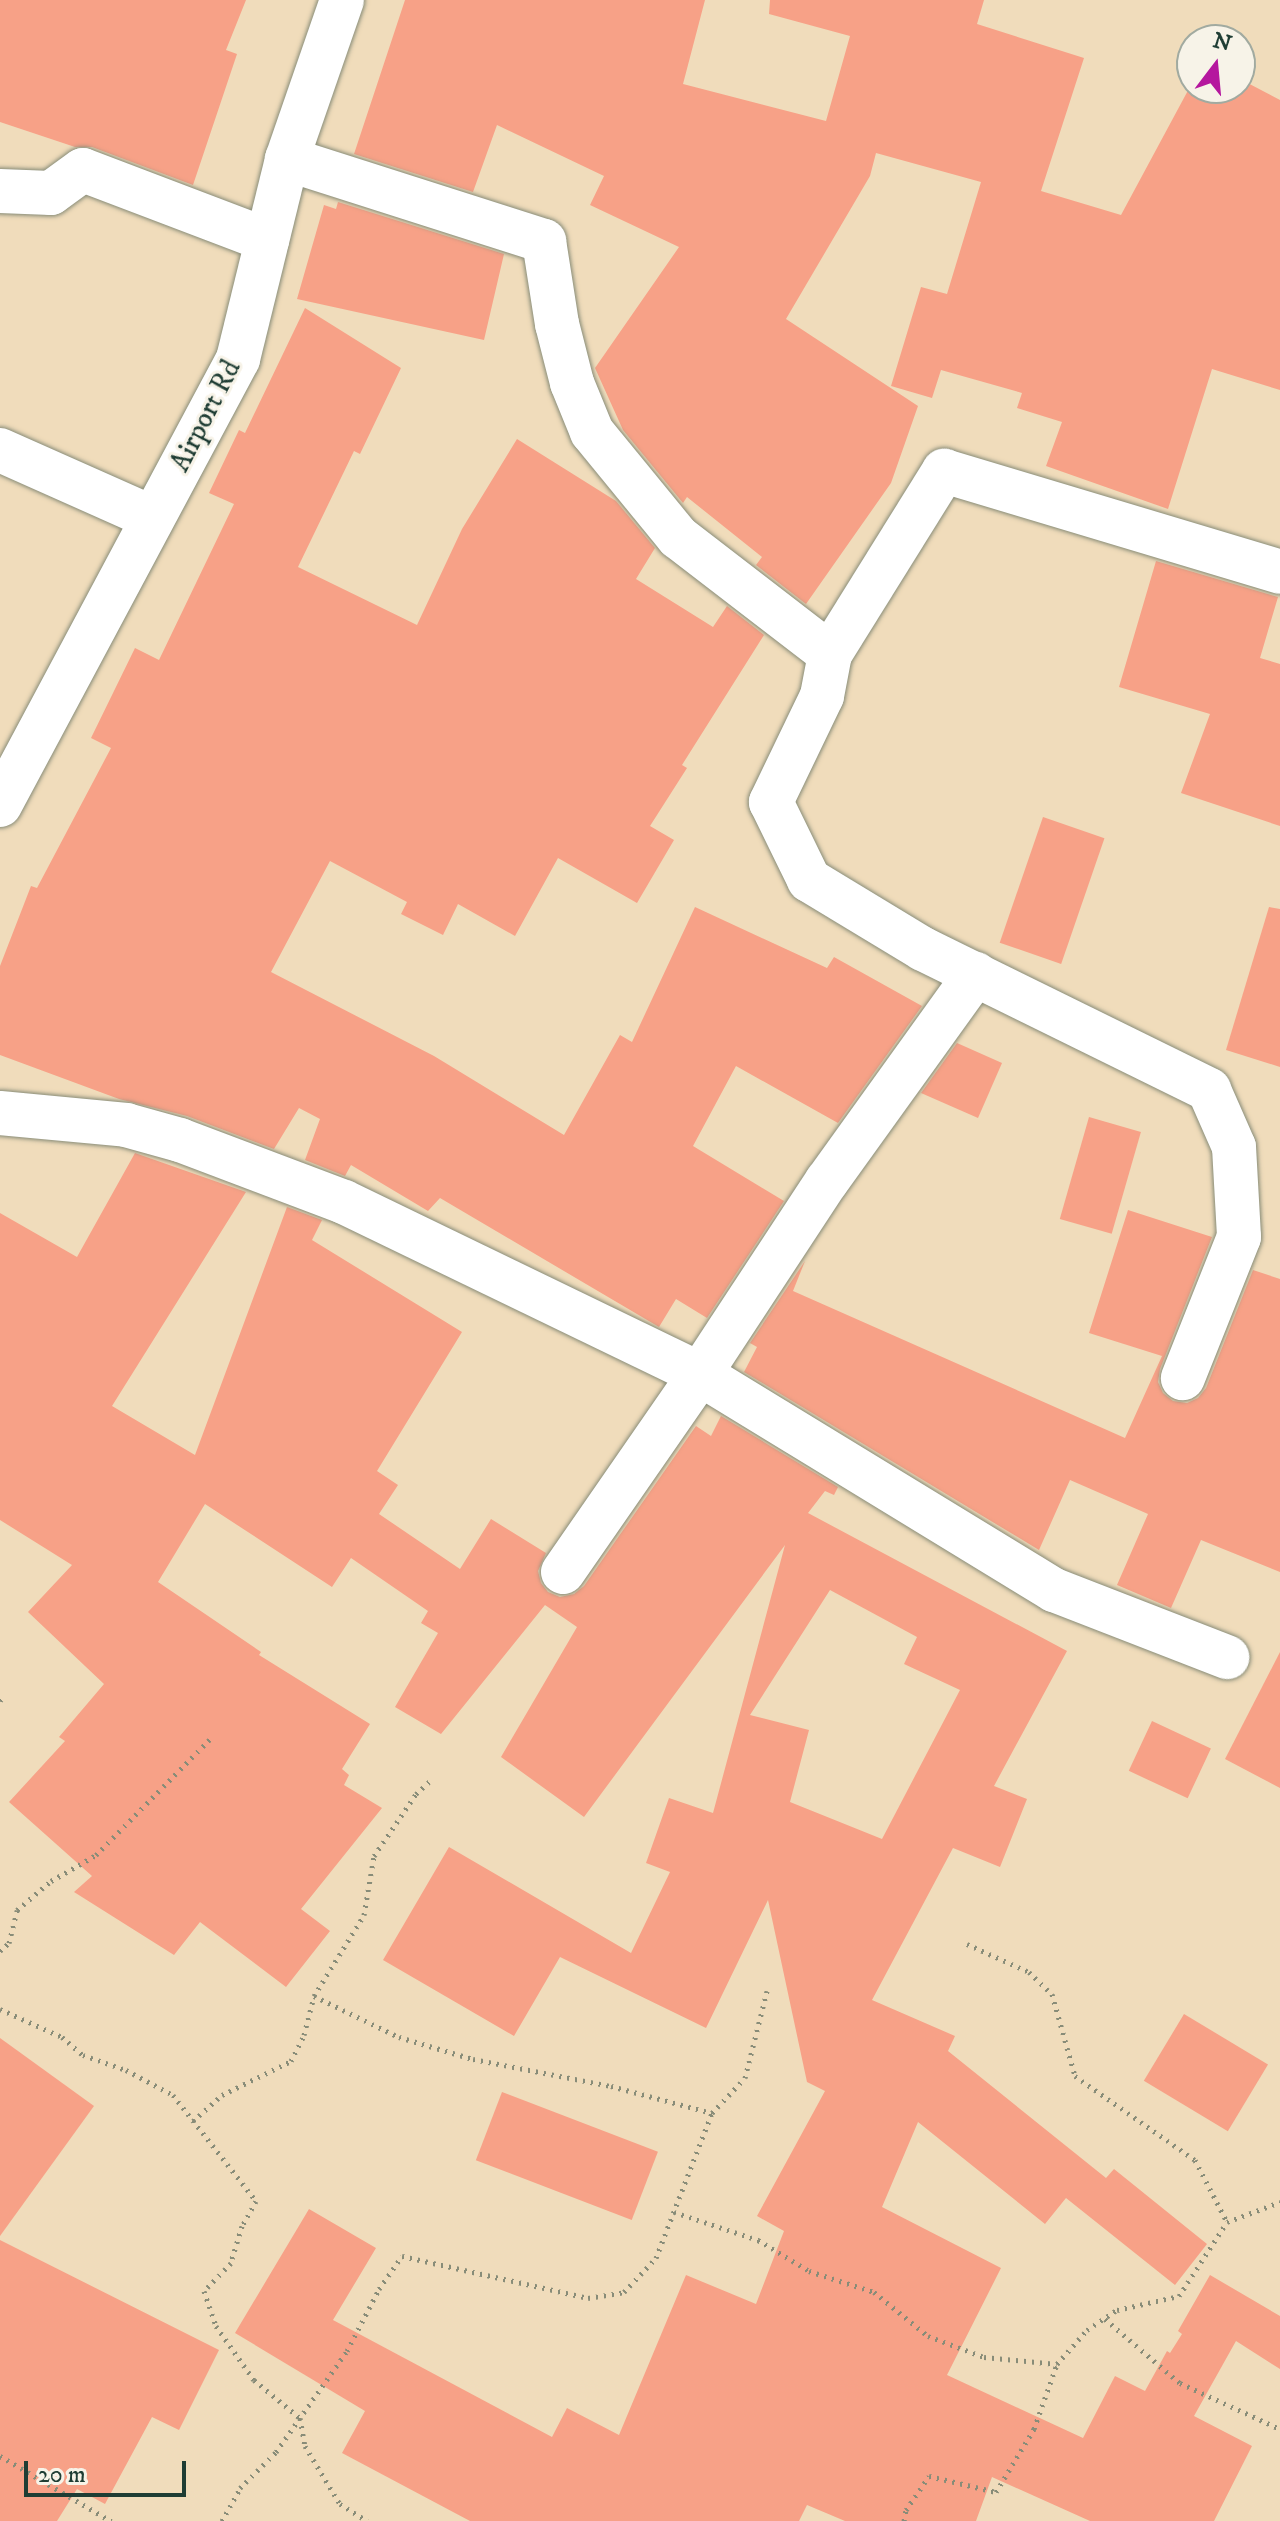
<!DOCTYPE html>
<html>
<head>
<meta charset="utf-8">
<style>
  body { margin:0 }
  #map { position:relative; width:1280px; height:2521px; overflow:hidden; background:#f0dcbb; font-family:"IM FELL DW Pica",serif }
  div>[style] { position:absolute }
  .building>* { inset:0; background:#f7a187; transform-origin:0 0 }
  .path>* { height:5px; margin-top:-2.5px; transform-origin:0; background:repeating-linear-gradient(90deg,#888c78 0 2px,transparent 0 8px) }
  .roads { filter:drop-shadow(0 0 2px #888c78) drop-shadow(0 0 2px #888c78) }
  .minor>* { height:44px; margin:-22px; padding:0 22px; transform-origin:22px; border-radius:22px; background:#fff }
  .secondary>* { height:44px; margin:-22px; padding:0 22px; transform-origin:22px; border-radius:22px; background:#fff }
  span { translate:-50% -50%; white-space:nowrap; text-align:center; line-height:1.15; -webkit-text-stroke:6px #f7f3e8; paint-order:stroke }
  .street-label { font-size:28px; color:#1f3d34 }
  .north { position:absolute; left:1176px; top:24px; width:80px; height:80px; box-sizing:border-box; background:#f7f3e8; border:2px solid #a1aaa0; border-radius:50%; rotate:16deg; font-size:22px; font-weight:700; line-height:32px; text-align:center; color:#1f3d34 }
  .north::after { content:''; display:block; margin:auto; width:28px; height:36px; background:#b5179e; clip-path:polygon(50% 0,100% 100%,50% 72%,0 100%) }
  .scale { position:absolute; left:24px; top:2461px; width:162px; height:36px; box-sizing:border-box; border:4px solid #1f3d34; border-top:0; padding-left:10px; font-size:24px; line-height:28px; white-space:nowrap; color:#1f3d34; -webkit-text-stroke:6px #f7f3e8; paint-order:stroke }
</style>
</head>
<body>
<div id="map">
  <div class="building">
    <div style="clip-path:polygon(0 0,246px 0,226px 50px,237px 54px,193px 185px,92px 147px,75px 147px,0 122px)"></div>
    <div style="clip-path:polygon(405px 0,705px 0,683px 84px,826px 121px,850px 36px,769px 14px,770px 0,984px 0,977px 24px,1084px 58px,1041px 191px,1121px 215px,1192px 83px,1192px 88px,1240px 88px,1240px 79px,1280px 100px,1280px 390px,1212px 369px,1168px 509px,1046px 466px,1062px 422px,1017px 408px,1022px 393px,941px 370px,932px 398px,891px 386px,921px 287px,947px 294px,981px 182px,876px 153px,870px 176px,786px 319px,918px 406px,891px 483px,806px 604px,756px 565px,762px 557px,687px 497px,683px 503px,623px 430px,595px 368px,679px 247px,590px 205px,604px 176px,497px 125px,473px 192px,354px 154px)"></div>
    <div style="clip-path:polygon(338px 202px,504px 254px,484px 340px,297px 299px,324px 205px,336px 209px)"></div>
    <div style="clip-path:polygon(305px 308px,401px 368px,360px 454px,354px 451px,298px 567px,417px 625px,462px 529px,517px 439px,616px 501px,655px 548px,636px 579px,713px 627px,727px 606px,764px 635px,682px 765px,687px 768px,650px 826px,674px 840px,637px 903px,558px 858px,515px 936px,458px 904px,443px 935px,401px 914px,407px 902px,330px 861px,271px 972px,434px 1056px,564px 1135px,620px 1035px,632px 1042px,695px 907px,827px 968px,834px 957px,922px 1006px,838px 1123px,736px 1066px,693px 1146px,784px 1201px,707px 1318px,676px 1299px,659px 1327px,440px 1198px,428px 1211px,351px 1165px,345px 1176px,305px 1160px,320px 1119px,299px 1108px,274px 1149px,187px 1116px,119px 1099px,0 1055px,0 966px,31px 886px,37px 888px,111px 748px,91px 738px,135px 648px,159px 660px,234px 504px,209px 493px,239px 430px,245px 433px)"></div>
    <div style="clip-path:polygon(1156px 561px,1278px 597px,1260px 658px,1280px 664px,1280px 826px,1181px 793px,1210px 714px,1119px 687px)"></div>
    <div style="left:1043px;top:817px;width:65px;height:133px;rotate:19deg"></div>
    <div style="clip-path:polygon(1269px 907px,1280px 909px,1280px 1067px,1226px 1050px)"></div>
    <div style="clip-path:polygon(957px 1043px,1002px 1063px,978px 1118px,921px 1093px)"></div>
    <div style="left:1089px;top:1117px;width:54px;height:106px;rotate:16deg"></div>
    <div style="clip-path:polygon(evenodd,135px 1153px,246px 1192px,112px 1406px,195px 1455px,287px 1207px,322px 1220px,312px 1240px,462px 1332px,377px 1471px,398px 1485px,379px 1514px,460px 1569px,491px 1519px,546px 1553px,538px 1571px,541px 1583px,548px 1592px,560px 1597px,574px 1594px,584px 1586px,696px 1426px,711px 1436px,721px 1416px,838px 1487px,834px 1495px,825px 1491px,808px 1513px,1067px 1651px,994px 1786px,1027px 1799px,1000px 1867px,953px 1848px,872px 2000px,955px 2036px,948px 2051px,1106px 2178px,1114px 2169px,1207px 2244px,1175px 2285px,1066px 2198px,1045px 2224px,918px 2122px,882px 2207px,1001px 2268px,947px 2375px,1083px 2438px,1115px 2376px,1145px 2391px,1167px 2351px,1170px 2353px,1182px 2334px,1178px 2331px,1210px 2275px,1280px 2316px,1280px 2369px,1236px 2341px,1194px 2416px,1252px 2446px,1214px 2521px,1090px 2521px,992px 2477px,976px 2521px,845px 2521px,807px 2505px,799px 2521px,470px 2521px,342px 2453px,365px 2411px,235px 2333px,309px 2209px,376px 2248px,333px 2320px,552px 2437px,567px 2408px,619px 2435px,686px 2275px,756px 2304px,784px 2231px,757px 2216px,825px 2091px,807px 2082px,768px 1900px,706px 2028px,560px 1957px,514px 2036px,383px 1960px,449px 1847px,631px 1953px,670px 1872px,646px 1863px,669px 1798px,713px 1813px,785px 1545px,584px 1817px,501px 1757px,577px 1627px,545px 1605px,441px 1734px,395px 1707px,438px 1633px,421px 1623px,428px 1611px,351px 1558px,332px 1587px,205px 1504px,158px 1582px,261px 1652px,259px 1655px,370px 1724px,342px 1769px,349px 1775px,344px 1785px,382px 1808px,301px 1909px,330px 1931px,286px 1987px,200px 1922px,174px 1955px,74px 1892px,92px 1876px,9px 1802px,65px 1741px,59px 1737px,104px 1684px,28px 1612px,72px 1565px,0 1520px,0 1213px,77px 1257px,135px 1153px,830px 1590px,917px 1637px,904px 1664px,960px 1690px,882px 1839px,790px 1802px,809px 1730px,750px 1715px,830px 1590px)"></div>
    <div style="clip-path:polygon(1128px 1210px,1212px 1237px,1160px 1369px,1158px 1382px,1163px 1393px,1173px 1401px,1187px 1403px,1198px 1398px,1206px 1388px,1253px 1270px,1280px 1279px,1280px 1572px,1201px 1540px,1171px 1608px,1117px 1585px,1148px 1514px,1070px 1480px,1039px 1550px,744px 1372px,757px 1347px,750px 1343px,805px 1261px,793px 1291px,1125px 1438px,1162px 1356px,1089px 1333px)"></div>
    <div style="clip-path:polygon(1280px 1652px,1280px 1788px,1225px 1759px)"></div>
    <div style="left:1152px;top:1721px;width:65px;height:55px;rotate:25deg"></div>
    <div style="left:1184px;top:2014px;width:98px;height:78px;rotate:31deg"></div>
    <div style="clip-path:polygon(0 2038px,94px 2106px,0 2236px)"></div>
    <div style="left:502px;top:2092px;width:167px;height:73px;rotate:21deg"></div>
    <div style="clip-path:polygon(0 2240px,219px 2350px,179px 2430px,152px 2417px,105px 2504px,77px 2489px,57px 2521px,0 2521px)"></div>
  </div>
  <div class="path">
    <div style="left:0;top:1701px;width:6px;rotate:-59deg"></div>
    <div style="left:967px;top:1944px;width:68px;rotate:24.3deg"></div>
    <div style="left:1029px;top:1972px;width:32px;rotate:44deg"></div>
    <div style="left:1052px;top:1994px;width:85px;rotate:74.3deg"></div>
    <div style="left:1075px;top:2076px;width:146px;rotate:35deg"></div>
    <div style="left:1195px;top:2160px;width:70px;rotate:62.7deg"></div>
    <div style="left:0;top:1951px;width:12px;rotate:-42deg"></div>
    <div style="left:9px;top:1943px;width:34px;rotate:-76deg"></div>
    <div style="left:17px;top:1910px;width:45px;rotate:-40.5deg"></div>
    <div style="left:51px;top:1881px;width:52px;rotate:-30deg"></div>
    <div style="left:96px;top:1855px;width:167px;rotate:-45.5deg"></div>
    <div style="left:314px;top:1996px;width:94px;rotate:25.8deg"></div>
    <div style="left:399px;top:2037px;width:77px;rotate:16.6deg"></div>
    <div style="left:473px;top:2059px;width:141px;rotate:11.1deg"></div>
    <div style="left:611px;top:2086px;width:105px;rotate:15deg"></div>
    <div style="left:712px;top:2113px;width:48px;rotate:-46.7deg"></div>
    <div style="left:745px;top:2078px;width:90px;rotate:-75.8deg"></div>
    <div style="left:0;top:2009px;width:68px;rotate:24.3deg"></div>
    <div style="left:62px;top:2037px;width:28px;rotate:41deg"></div>
    <div style="left:83px;top:2055px;width:46px;rotate:19.2deg"></div>
    <div style="left:126px;top:2070px;width:53px;rotate:28deg"></div>
    <div style="left:173px;top:2095px;width:135px;rotate:51.9deg"></div>
    <div style="left:256px;top:2201px;width:29px;rotate:119deg"></div>
    <div style="left:242px;top:2226px;width:39px;rotate:107deg"></div>
    <div style="left:231px;top:2263px;width:39px;rotate:134deg"></div>
    <div style="left:204px;top:2291px;width:37px;rotate:71deg"></div>
    <div style="left:216px;top:2326px;width:66px;rotate:54.9deg"></div>
    <div style="left:254px;top:2380px;width:60px;rotate:39.6deg"></div>
    <div style="left:300px;top:2418px;width:28px;rotate:80deg"></div>
    <div style="left:305px;top:2446px;width:68px;rotate:58.9deg"></div>
    <div style="left:340px;top:2504px;width:32px;rotate:32deg"></div>
    <div style="left:193px;top:2121px;width:39px;rotate:-42deg"></div>
    <div style="left:222px;top:2095px;width:77px;rotate:-26.2deg"></div>
    <div style="left:291px;top:2061px;width:29px;rotate:-63deg"></div>
    <div style="left:304px;top:2035px;width:40px;rotate:-75.6deg"></div>
    <div style="left:314px;top:1996px;width:95px;rotate:-58.3deg"></div>
    <div style="left:364px;top:1915px;width:60px;rotate:-80.4deg"></div>
    <div style="left:374px;top:1856px;width:75px;rotate:-55.9deg"></div>
    <div style="left:416px;top:1794px;width:19px;rotate:-43deg"></div>
    <div style="left:674px;top:2212px;width:89px;rotate:18.4deg"></div>
    <div style="left:758px;top:2240px;width:60px;rotate:31.3deg"></div>
    <div style="left:809px;top:2271px;width:68px;rotate:17.9deg"></div>
    <div style="left:874px;top:2292px;width:70px;rotate:39.2deg"></div>
    <div style="left:928px;top:2336px;width:60px;rotate:20.6deg"></div>
    <div style="left:984px;top:2357px;width:73px;rotate:5.5deg"></div>
    <div style="left:1105px;top:2319px;width:99px;rotate:40.5deg"></div>
    <div style="left:1180px;top:2383px;width:110px;rotate:24.7deg"></div>
    <div style="left:0;top:2456px;width:129px;rotate:30.4deg"></div>
    <div style="left:222px;top:2521px;width:38px;rotate:-61deg"></div>
    <div style="left:240px;top:2488px;width:51px;rotate:-45deg"></div>
    <div style="left:276px;top:2452px;width:123px;rotate:-54.9deg"></div>
    <div style="left:347px;top:2351px;width:70px;rotate:-62.7deg"></div>
    <div style="left:379px;top:2289px;width:40px;rotate:-55.1deg"></div>
    <div style="left:402px;top:2256px;width:191px;rotate:12.7deg"></div>
    <div style="left:588px;top:2298px;width:36px;rotate:-9deg"></div>
    <div style="left:624px;top:2292px;width:47px;rotate:-46.7deg"></div>
    <div style="left:656px;top:2258px;width:155px;rotate:-68.9deg"></div>
    <div style="left:904px;top:2521px;width:11px;rotate:-80deg"></div>
    <div style="left:906px;top:2510px;width:41px;rotate:-55.9deg"></div>
    <div style="left:929px;top:2476px;width:69px;rotate:13.4deg"></div>
    <div style="left:996px;top:2492px;width:74px;rotate:-58.9deg"></div>
    <div style="left:1034px;top:2429px;width:69px;rotate:-70.5deg"></div>
    <div style="left:1057px;top:2364px;width:45px;rotate:-48.6deg"></div>
    <div style="left:1087px;top:2330px;width:36px;rotate:-34deg"></div>
    <div style="left:1117px;top:2310px;width:64px;rotate:-12.7deg"></div>
    <div style="left:1179px;top:2296px;width:88px;rotate:-57deg"></div>
    <div style="left:1227px;top:2222px;width:57px;rotate:-20.7deg"></div>
  </div>
  <div class="roads">
    <div class="minor">
      <div style="left:287px;top:159px;width:270px;rotate:17.7deg"></div>
      <div style="left:544px;top:241px;width:84px;rotate:81.1deg"></div>
      <div style="left:557px;top:324px;width:61px;rotate:75.7deg"></div>
      <div style="left:572px;top:383px;width:53px;rotate:67.8deg"></div>
      <div style="left:592px;top:432px;width:136px;rotate:50.7deg"></div>
      <div style="left:678px;top:537px;width:192px;rotate:37.6deg"></div>
      <div style="left:830px;top:654px;width:43px;rotate:100.8deg"></div>
      <div style="left:822px;top:696px;width:118px;rotate:115.7deg"></div>
      <div style="left:771px;top:802px;width:87px;rotate:64deg"></div>
      <div style="left:809px;top:880px;width:133px;rotate:31.2deg"></div>
      <div style="left:923px;top:949px;width:319px;rotate:26.2deg"></div>
      <div style="left:1209px;top:1090px;width:62px;rotate:66.3deg"></div>
      <div style="left:1234px;top:1147px;width:90px;rotate:86.8deg"></div>
      <div style="left:1239px;top:1237px;width:152px;rotate:111.7deg"></div>
      <div style="left:0;top:191px;width:51px;rotate:2.2deg"></div>
      <div style="left:51px;top:193px;width:39px;rotate:-36deg"></div>
      <div style="left:83px;top:170px;width:197px;rotate:20.8deg"></div>
      <div style="left:0;top:450px;width:167px;rotate:24deg"></div>
      <div style="left:830px;top:654px;width:216px;rotate:-58.1deg"></div>
      <div style="left:944px;top:471px;width:351px;rotate:16.7deg"></div>
      <div style="left:0;top:1113px;width:127px;rotate:5.4deg"></div>
      <div style="left:126px;top:1125px;width:56px;rotate:15.5deg"></div>
      <div style="left:180px;top:1140px;width:175px;rotate:20.7deg"></div>
      <div style="left:344px;top:1202px;width:395px;rotate:25.8deg"></div>
      <div style="left:700px;top:1374px;width:415px;rotate:31.4deg"></div>
      <div style="left:1054px;top:1590px;width:186px;rotate:21.2deg"></div>
      <div style="left:563px;top:1572px;width:241px;rotate:-55.3deg"></div>
      <div style="left:700px;top:1374px;width:231px;rotate:-56.7deg"></div>
      <div style="left:827px;top:1181px;width:255px;rotate:-54.3deg"></div>
    </div>
    <div class="secondary">
      <div style="left:0;top:805px;width:506px;rotate:-61.91deg"></div>
      <div style="left:238px;top:359px;width:206px;rotate:-76.2deg"></div>
      <div style="left:287px;top:159px;width:168px;rotate:-70.9deg"></div>
    </div>
  </div>
  <div class="street-label">
    <span style="left:206px;top:416px;rotate:-63deg">Airport Rd</span>
  </div>
  <div class="north">N</div>
  <div class="scale">20 m</div>
</div>
</body>
</html>
